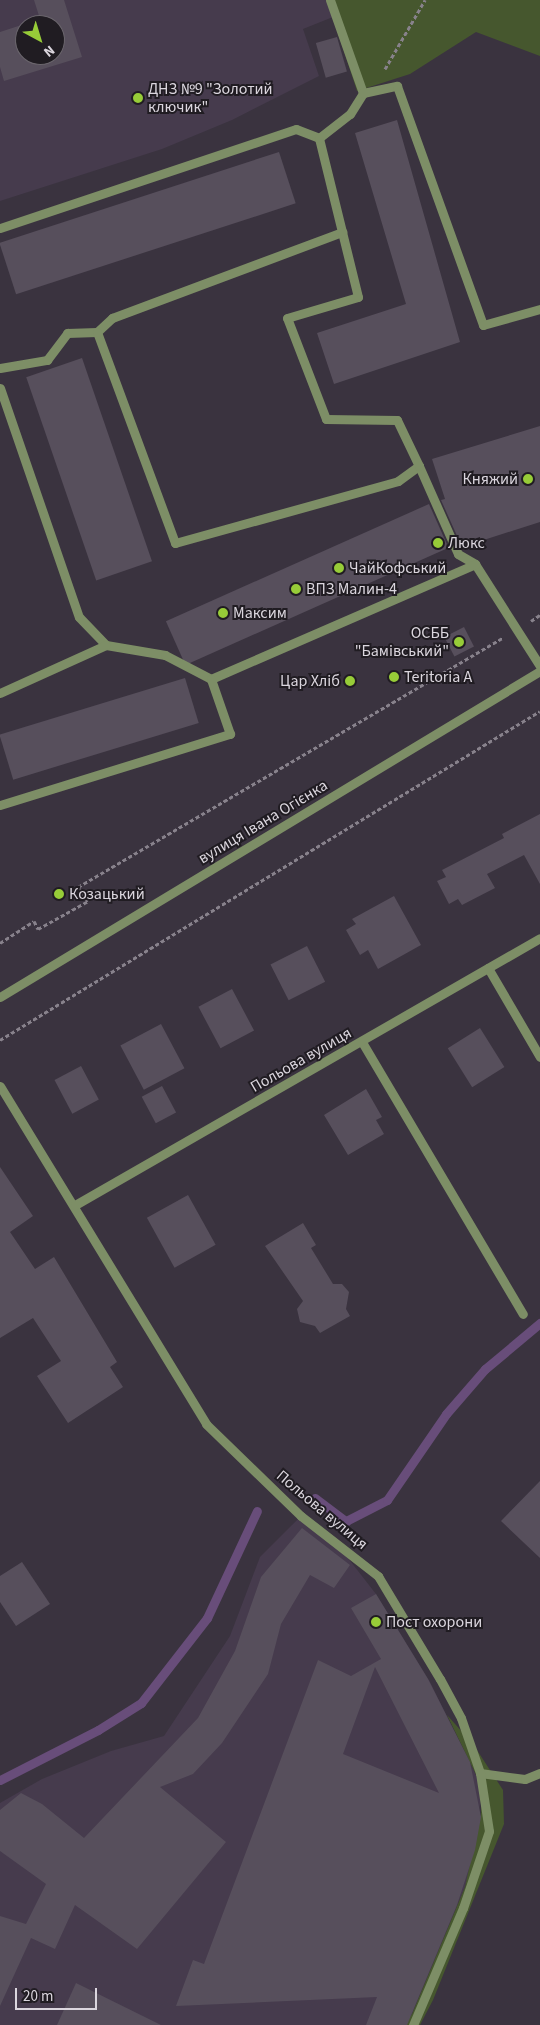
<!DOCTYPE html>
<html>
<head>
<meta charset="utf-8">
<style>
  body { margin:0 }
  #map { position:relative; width:540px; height:2025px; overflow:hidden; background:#3a333f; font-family:"Source Sans 3",sans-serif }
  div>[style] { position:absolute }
  .built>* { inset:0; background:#463b4d }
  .green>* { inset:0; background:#46572e }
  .stream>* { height:9px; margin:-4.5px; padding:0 4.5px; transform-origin:4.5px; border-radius:4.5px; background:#684d7a }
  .building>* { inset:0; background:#574f5c; transform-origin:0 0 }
  .path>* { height:3px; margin-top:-1.5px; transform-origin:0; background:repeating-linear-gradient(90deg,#88828c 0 4px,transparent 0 6.5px) }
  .minor>* { height:9px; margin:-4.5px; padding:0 4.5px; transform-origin:4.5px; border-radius:4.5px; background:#7d8e66 }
  .dots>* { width:14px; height:14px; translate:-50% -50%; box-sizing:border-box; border:2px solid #201c22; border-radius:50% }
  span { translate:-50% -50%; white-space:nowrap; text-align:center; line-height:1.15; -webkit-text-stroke:4px #201c22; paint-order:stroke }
  .poi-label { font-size:16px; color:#dbd6de }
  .left { translate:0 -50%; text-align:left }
  .right { translate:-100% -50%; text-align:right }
  .street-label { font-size:16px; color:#dbd6de }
  .north { position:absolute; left:15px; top:15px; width:50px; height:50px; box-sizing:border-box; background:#201c22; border:1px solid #6b666d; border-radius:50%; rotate:141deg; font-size:14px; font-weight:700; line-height:20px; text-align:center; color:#dbd6de }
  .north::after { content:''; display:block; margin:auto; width:18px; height:22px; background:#97cc38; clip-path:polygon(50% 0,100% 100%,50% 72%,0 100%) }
  .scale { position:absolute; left:15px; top:1988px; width:82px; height:22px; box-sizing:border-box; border:2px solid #dbd6de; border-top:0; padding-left:6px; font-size:15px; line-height:18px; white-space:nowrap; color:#dbd6de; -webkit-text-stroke:4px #201c22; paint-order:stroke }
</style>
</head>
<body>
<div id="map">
  <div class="built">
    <div style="clip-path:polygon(evenodd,0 0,327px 0,333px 17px,303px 29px,319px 76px,232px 120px,162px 149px,0 201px,0 0,25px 25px,55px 25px,55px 55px,25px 55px,25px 25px)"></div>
    <div style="clip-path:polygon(301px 1516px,333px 1539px,376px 1594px,430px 1682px,482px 1787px,475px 1850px,465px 1887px,412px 2014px,403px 2025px,0 2025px,0 1803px,42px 1779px,111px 1751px,164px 1736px,230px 1636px,260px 1557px)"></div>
  </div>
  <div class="green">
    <div style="clip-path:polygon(327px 0,540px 0,540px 56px,476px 32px,410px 74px,357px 91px)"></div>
    <div style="clip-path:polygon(447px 1715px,473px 1744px,503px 1790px,504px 1824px,433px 2000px,420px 2025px,403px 2025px,412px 2014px,465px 1887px,481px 1814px,482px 1787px)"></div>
  </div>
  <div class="stream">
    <div style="left:315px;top:1498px;width:39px;rotate:37deg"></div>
    <div style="left:346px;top:1521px;width:46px;rotate:-27.1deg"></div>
    <div style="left:387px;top:1500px;width:104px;rotate:-55.5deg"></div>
    <div style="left:446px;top:1414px;width:60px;rotate:-49.1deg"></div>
    <div style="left:485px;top:1369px;width:72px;rotate:-39.9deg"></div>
    <div style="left:0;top:1780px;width:110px;rotate:-27deg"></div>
    <div style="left:98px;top:1730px;width:51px;rotate:-32.1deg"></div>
    <div style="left:141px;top:1703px;width:108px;rotate:-52.2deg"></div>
    <div style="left:207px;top:1618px;width:118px;rotate:-65deg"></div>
  </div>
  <div class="building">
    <div style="clip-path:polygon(evenodd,34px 0,64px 0,82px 57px,4px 81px,0 67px,0 32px,40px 19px,34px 0,25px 25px,55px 25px,55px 55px,25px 55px,25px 25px)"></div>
    <div style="left:337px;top:37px;width:36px;height:22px;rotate:74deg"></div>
    <div style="clip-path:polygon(397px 120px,460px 342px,334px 384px,317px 333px,406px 304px,355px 133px)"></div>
    <div style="left:279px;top:152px;width:54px;height:294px;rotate:72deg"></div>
    <div style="left:82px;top:358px;width:215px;height:59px;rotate:71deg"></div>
    <div style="clip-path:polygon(540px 426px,540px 522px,462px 547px,441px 500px,445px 499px,432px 459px)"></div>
    <div style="left:429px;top:504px;width:48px;height:288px;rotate:66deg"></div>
    <div style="left:464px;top:627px;width:22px;height:22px;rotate:63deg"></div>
    <div style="left:185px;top:678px;width:47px;height:194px;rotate:73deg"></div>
    <div style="clip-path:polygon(540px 814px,540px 884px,524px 855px,487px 874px,495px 888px,462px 905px,458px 899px,449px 904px,437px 881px,446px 877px,442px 870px,504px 838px,502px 834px)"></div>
    <div style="clip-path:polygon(394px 896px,421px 945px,378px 969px,368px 950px,360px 955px,346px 930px,356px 924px,352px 919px)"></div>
    <div style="left:307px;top:946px;width:40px;height:41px;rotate:63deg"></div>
    <div style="left:232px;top:989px;width:47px;height:38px;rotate:62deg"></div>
    <div style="left:161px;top:1024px;width:50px;height:46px;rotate:62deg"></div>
    <div style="left:480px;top:1028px;width:46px;height:38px;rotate:58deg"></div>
    <div style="left:81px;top:1066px;width:38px;height:30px;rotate:62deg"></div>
    <div style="left:162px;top:1086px;width:30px;height:23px;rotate:62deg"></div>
    <div style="clip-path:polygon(366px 1089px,382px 1117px,376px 1120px,384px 1134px,348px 1155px,324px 1115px)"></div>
    <div style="clip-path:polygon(0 1167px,33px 1216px,10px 1232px,35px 1269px,54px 1257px,117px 1362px,110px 1367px,123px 1387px,68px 1423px,37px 1376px,61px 1361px,33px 1318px,0 1338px)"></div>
    <div style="left:188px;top:1195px;width:57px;height:47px;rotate:61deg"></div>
    <div style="clip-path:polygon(303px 1223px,316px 1245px,311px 1248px,333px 1284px,342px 1284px,349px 1292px,346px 1309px,350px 1316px,320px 1333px,315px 1326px,300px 1322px,297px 1309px,303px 1301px,265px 1246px)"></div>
    <div style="clip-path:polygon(540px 1481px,540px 1558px,501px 1521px)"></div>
    <div style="clip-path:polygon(302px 1528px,350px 1565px,334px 1588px,310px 1575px,281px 1624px,268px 1674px,222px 1743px,193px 1774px,160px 1787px,226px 1842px,137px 1949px,75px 1905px,55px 1949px,31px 1938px,0 2006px,0 1916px,26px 1924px,46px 1884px,0 1851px,0 1810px,21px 1793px,42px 1804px,84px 1838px,198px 1718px,235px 1651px,261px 1577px)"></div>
    <div style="clip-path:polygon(22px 1562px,50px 1604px,16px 1626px,0 1602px,0 1576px)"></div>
    <div style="clip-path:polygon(evenodd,376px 1594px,428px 1679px,470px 1762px,481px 1817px,475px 1850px,457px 1905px,407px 2025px,366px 2025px,377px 1997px,176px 2006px,193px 1960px,204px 1964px,318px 1660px,351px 1676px,381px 1659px,351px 1608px,376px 1594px,375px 1667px,439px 1793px,343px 1754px,375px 1667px)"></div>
    <div style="clip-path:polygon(76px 1983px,161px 2025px,57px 2025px)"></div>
  </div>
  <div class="path">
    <div style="left:385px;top:69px;width:80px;rotate:-59.9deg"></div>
    <div style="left:531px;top:621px;width:11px;rotate:-34deg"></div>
    <div style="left:0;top:943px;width:40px;rotate:-32.9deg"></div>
    <div style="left:34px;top:921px;width:9px;rotate:63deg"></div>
    <div style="left:38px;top:929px;width:57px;rotate:-29.2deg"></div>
    <div style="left:88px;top:901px;width:17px;rotate:-126deg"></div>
    <div style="left:78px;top:887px;width:492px;rotate:-30.4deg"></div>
    <div style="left:0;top:1040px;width:632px;rotate:-31.35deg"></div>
  </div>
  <div class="minor">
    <div style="left:330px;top:0;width:99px;rotate:70.5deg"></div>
    <div style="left:0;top:228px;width:312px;rotate:-18.5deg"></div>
    <div style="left:296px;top:129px;width:25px;rotate:21deg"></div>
    <div style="left:97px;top:332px;width:21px;rotate:-43deg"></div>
    <div style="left:112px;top:318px;width:246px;rotate:-20.5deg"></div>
    <div style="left:0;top:368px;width:48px;rotate:-9.7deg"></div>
    <div style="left:47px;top:360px;width:34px;rotate:-53deg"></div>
    <div style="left:67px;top:333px;width:30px;rotate:-2deg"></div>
    <div style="left:97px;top:332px;width:225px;rotate:69.7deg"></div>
    <div style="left:175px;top:543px;width:231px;rotate:-15.5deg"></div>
    <div style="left:398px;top:481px;width:26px;rotate:-36deg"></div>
    <div style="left:419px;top:466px;width:96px;rotate:66.1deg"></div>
    <div style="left:458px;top:554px;width:20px;rotate:30deg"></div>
    <div style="left:475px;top:564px;width:121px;rotate:57.5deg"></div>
    <div style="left:0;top:388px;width:242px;rotate:71deg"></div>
    <div style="left:79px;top:617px;width:39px;rotate:46deg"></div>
    <div style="left:106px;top:645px;width:60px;rotate:9.6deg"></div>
    <div style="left:165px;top:655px;width:52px;rotate:27.6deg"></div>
    <div style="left:211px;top:679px;width:288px;rotate:-23.5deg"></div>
    <div style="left:419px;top:466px;width:51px;rotate:-115.6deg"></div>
    <div style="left:397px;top:420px;width:71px;rotate:-179.2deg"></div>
    <div style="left:326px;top:419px;width:108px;rotate:-111.1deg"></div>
    <div style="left:287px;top:318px;width:74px;rotate:-16.5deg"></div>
    <div style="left:358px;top:297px;width:164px;rotate:-103.8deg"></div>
    <div style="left:319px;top:138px;width:39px;rotate:-38deg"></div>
    <div style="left:350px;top:114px;width:25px;rotate:-58deg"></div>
    <div style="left:363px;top:93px;width:35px;rotate:-12deg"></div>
    <div style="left:397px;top:86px;width:254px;rotate:70.2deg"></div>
    <div style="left:483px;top:325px;width:59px;rotate:-15.7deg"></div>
    <div style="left:0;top:693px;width:116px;rotate:-24.4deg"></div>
    <div style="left:0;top:805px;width:241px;rotate:-17.2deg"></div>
    <div style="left:230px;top:734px;width:58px;rotate:-109.1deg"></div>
    <div style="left:488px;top:968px;width:103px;rotate:59.7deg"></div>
    <div style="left:0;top:997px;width:631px;rotate:-31.12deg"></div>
    <div style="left:362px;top:1042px;width:316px;rotate:59.4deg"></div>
    <div style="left:0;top:1086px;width:396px;rotate:58.6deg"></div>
    <div style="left:206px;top:1424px;width:132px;rotate:44.1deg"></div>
    <div style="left:301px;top:1516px;width:98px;rotate:37.9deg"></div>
    <div style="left:378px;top:1576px;width:120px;rotate:59deg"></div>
    <div style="left:440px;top:1679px;width:44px;rotate:61.7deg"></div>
    <div style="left:461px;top:1718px;width:58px;rotate:70.9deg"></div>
    <div style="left:480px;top:1773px;width:45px;rotate:7.6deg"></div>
    <div style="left:525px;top:1779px;width:16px;rotate:-22deg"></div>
    <div style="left:75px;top:1205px;width:536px;rotate:-29.86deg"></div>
    <div style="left:413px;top:2025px;width:127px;rotate:-66.9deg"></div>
    <div style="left:463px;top:1908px;width:81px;rotate:-71.3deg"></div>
    <div style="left:489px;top:1831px;width:59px;rotate:-98.8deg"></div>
  </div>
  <div class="dots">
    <div style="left:138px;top:98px;background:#97cc38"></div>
    <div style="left:528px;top:479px;background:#97cc38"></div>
    <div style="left:438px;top:543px;background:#97cc38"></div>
    <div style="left:339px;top:568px;background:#97cc38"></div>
    <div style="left:296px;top:589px;background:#97cc38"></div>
    <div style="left:223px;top:613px;background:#97cc38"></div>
    <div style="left:459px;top:642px;background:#97cc38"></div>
    <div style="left:394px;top:677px;background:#97cc38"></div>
    <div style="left:350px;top:681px;background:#97cc38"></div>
    <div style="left:59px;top:894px;background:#97cc38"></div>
    <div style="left:376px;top:1622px;background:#97cc38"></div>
  </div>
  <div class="poi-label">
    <span class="left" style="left:148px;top:98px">ДНЗ №9 "Золотий<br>ключик"</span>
    <span class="right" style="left:518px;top:479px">Княжий</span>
    <span class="left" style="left:448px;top:543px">Люкс</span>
    <span class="left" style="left:349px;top:568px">ЧайКофський</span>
    <span class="left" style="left:306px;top:589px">ВПЗ Малин-4</span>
    <span class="left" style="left:233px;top:613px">Максим</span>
    <span class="right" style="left:449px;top:642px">ОСББ<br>"Бамівський"</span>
    <span class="left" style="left:404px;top:677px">Teritoria A</span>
    <span class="right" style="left:340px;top:681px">Цар Хліб</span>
    <span class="left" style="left:69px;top:894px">Козацький</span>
    <span class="left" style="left:386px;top:1622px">Пост охорони</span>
  </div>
  <div class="street-label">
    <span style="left:263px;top:822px;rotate:-31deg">вулиця Івана Огієнка</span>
    <span style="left:301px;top:1060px;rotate:-30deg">Польова вулиця</span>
    <span style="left:322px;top:1510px;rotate:40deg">Польова вулиця</span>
  </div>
  <div class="north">N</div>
  <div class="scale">20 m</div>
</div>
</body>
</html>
